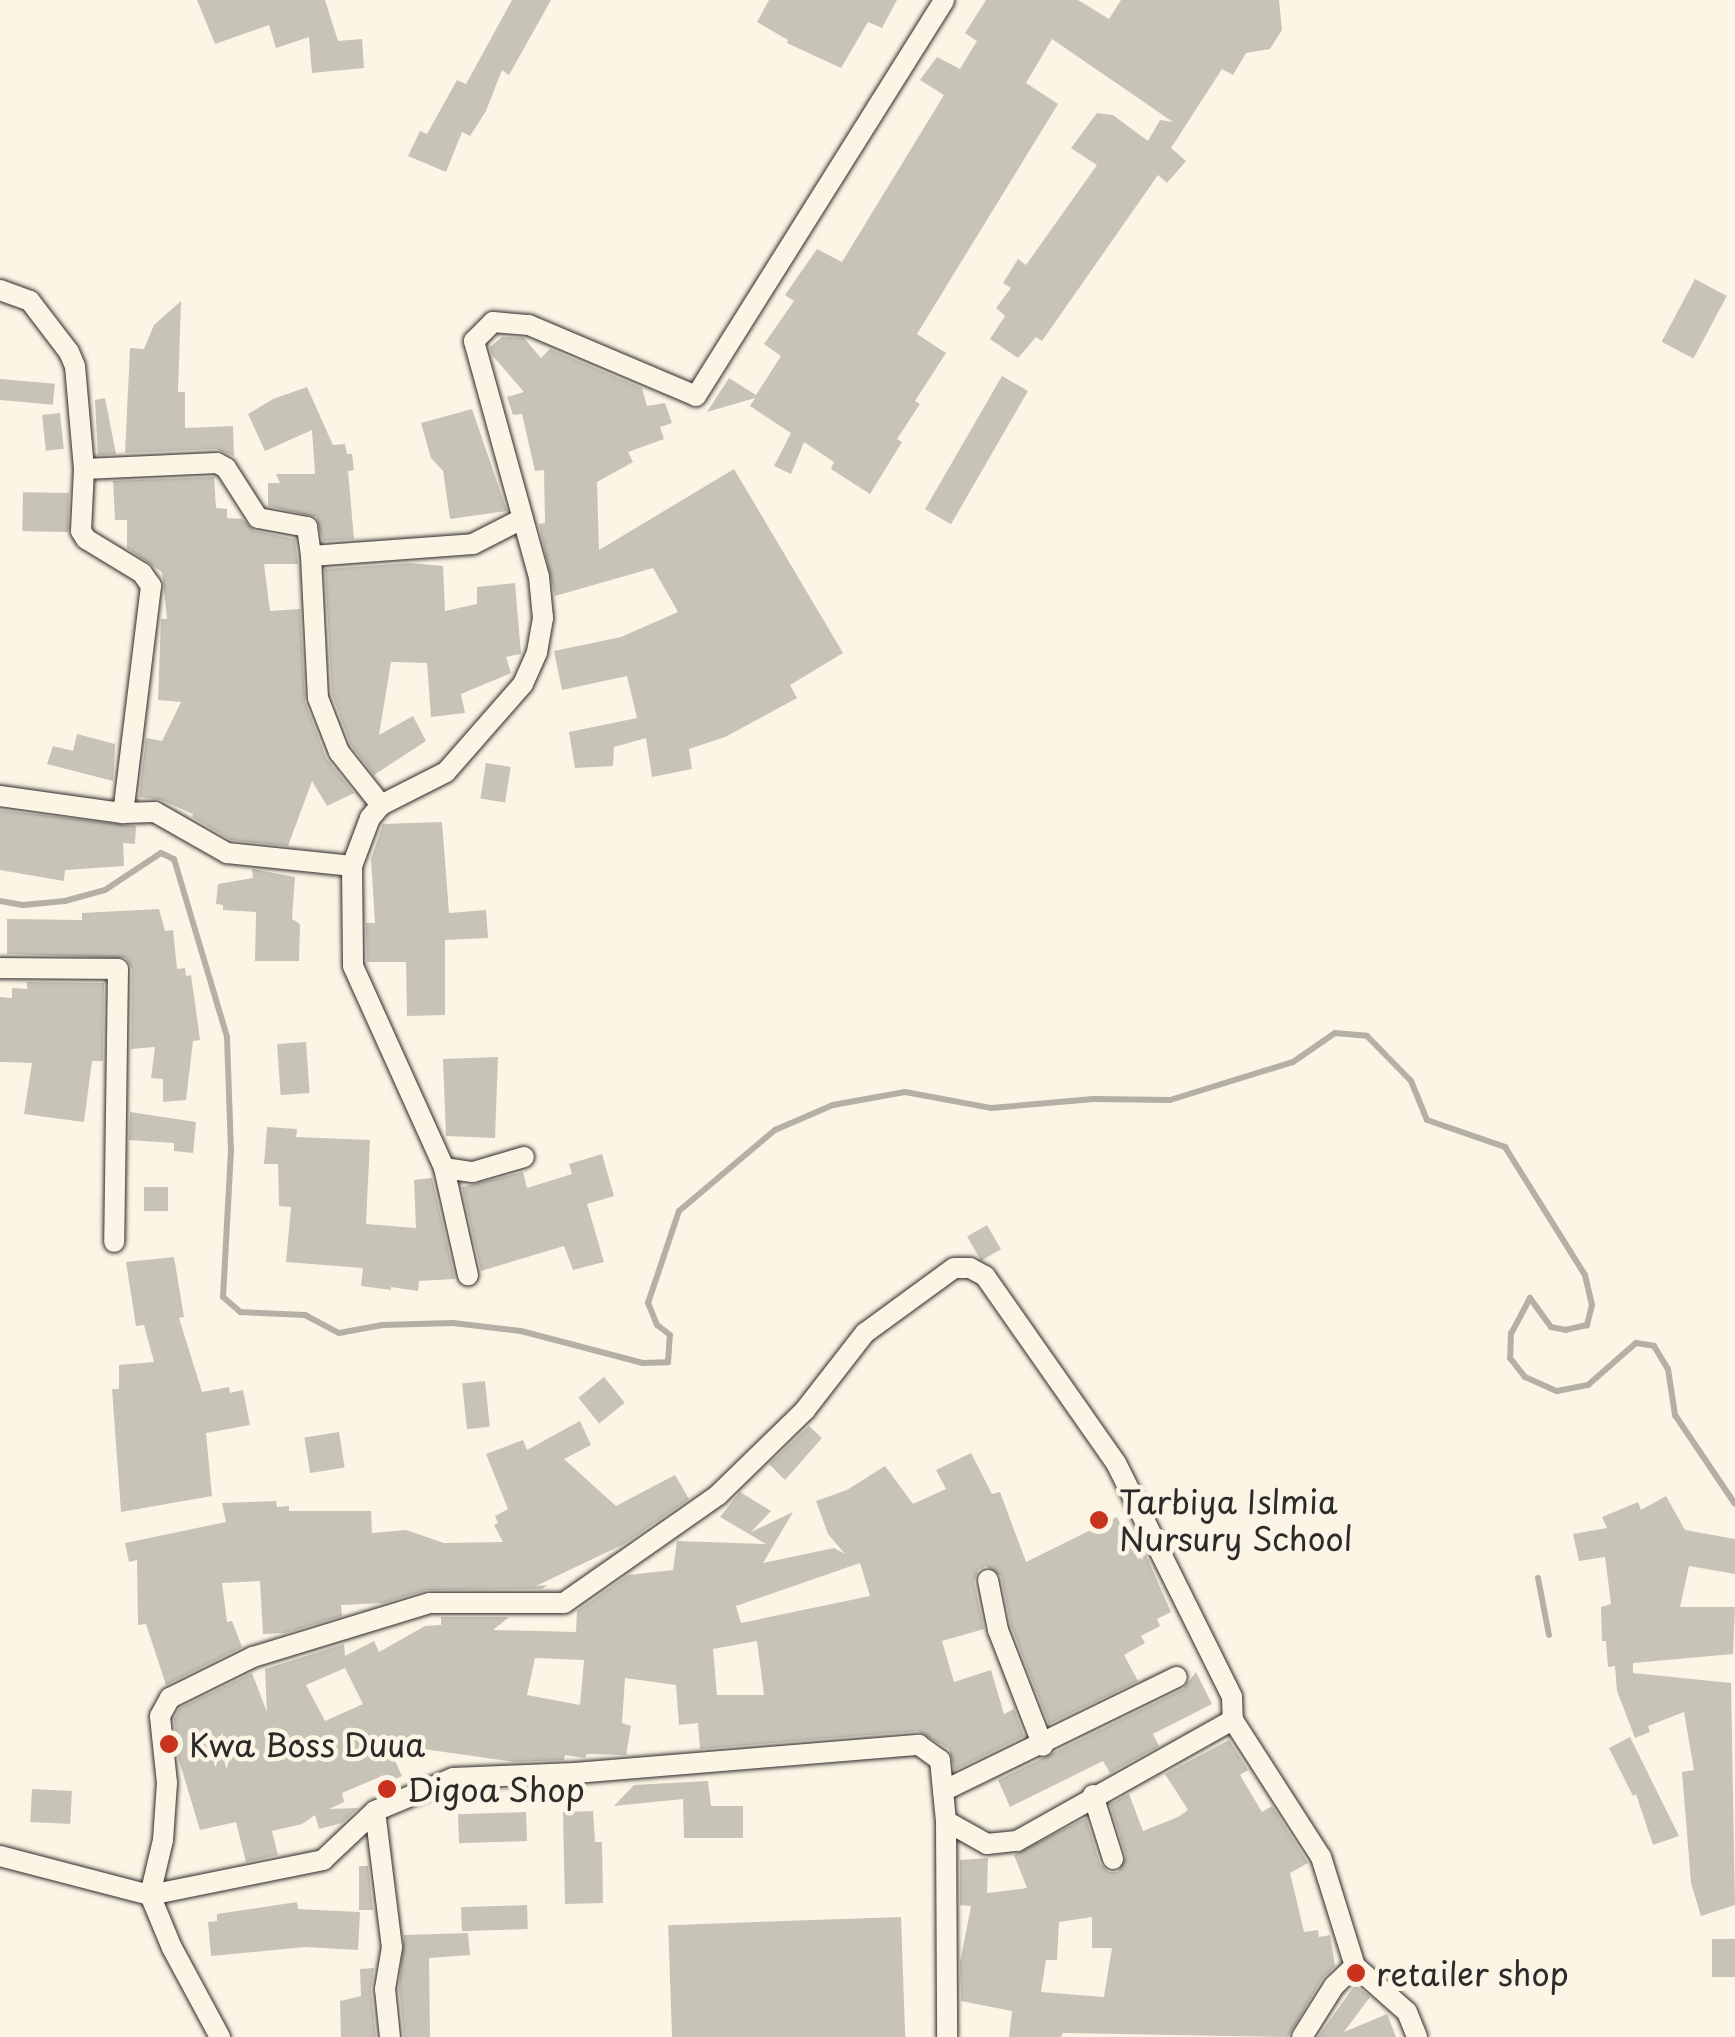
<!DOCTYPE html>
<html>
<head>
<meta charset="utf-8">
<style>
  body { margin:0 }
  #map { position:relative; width:1735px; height:2037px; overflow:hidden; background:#fcf5e5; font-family:"Playpen Sans",sans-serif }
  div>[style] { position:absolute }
  .stream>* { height:6px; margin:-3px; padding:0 3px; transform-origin:3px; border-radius:3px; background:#b4b0a5 }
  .building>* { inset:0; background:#c8c3b7; transform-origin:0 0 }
  .roads { filter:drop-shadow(0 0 2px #2b2b2b) drop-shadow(0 0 2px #2b2b2b) }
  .minor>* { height:20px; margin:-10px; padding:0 10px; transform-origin:10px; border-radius:10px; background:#fcf5e5 }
  .dots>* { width:28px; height:28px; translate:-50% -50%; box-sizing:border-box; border:5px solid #fcf5e5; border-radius:50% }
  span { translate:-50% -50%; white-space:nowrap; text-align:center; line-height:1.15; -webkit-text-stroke:9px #fcf5e5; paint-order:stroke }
  .poi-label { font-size:32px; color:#2b2b2b }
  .left { translate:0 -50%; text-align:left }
</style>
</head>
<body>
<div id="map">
  <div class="stream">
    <div style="left:0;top:901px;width:23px;rotate:10deg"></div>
    <div style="left:23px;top:905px;width:42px;rotate:-5.4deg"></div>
    <div style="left:65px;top:901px;width:41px;rotate:-15.4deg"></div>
    <div style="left:105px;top:890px;width:67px;rotate:-33.5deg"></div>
    <div style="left:161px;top:853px;width:14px;rotate:25deg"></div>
    <div style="left:174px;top:859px;width:186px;rotate:73.4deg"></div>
    <div style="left:227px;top:1037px;width:113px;rotate:88deg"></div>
    <div style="left:231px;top:1150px;width:147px;rotate:93.1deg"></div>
    <div style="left:223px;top:1297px;width:23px;rotate:41deg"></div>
    <div style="left:240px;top:1312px;width:65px;rotate:2.6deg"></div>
    <div style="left:305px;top:1315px;width:38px;rotate:28deg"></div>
    <div style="left:339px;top:1333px;width:44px;rotate:-10.5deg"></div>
    <div style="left:382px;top:1325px;width:71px;rotate:-1.6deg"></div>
    <div style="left:453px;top:1323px;width:68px;rotate:6.7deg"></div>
    <div style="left:521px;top:1331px;width:126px;rotate:14.7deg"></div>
    <div style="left:643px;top:1363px;width:25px;rotate:-2deg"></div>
    <div style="left:668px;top:1362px;width:27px;rotate:-86deg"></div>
    <div style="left:670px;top:1335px;width:16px;rotate:-142deg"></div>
    <div style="left:657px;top:1325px;width:24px;rotate:-112deg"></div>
    <div style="left:648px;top:1303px;width:97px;rotate:-71.4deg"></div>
    <div style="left:679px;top:1211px;width:126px;rotate:-40.2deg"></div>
    <div style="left:775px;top:1130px;width:63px;rotate:-23.3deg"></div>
    <div style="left:833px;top:1105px;width:73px;rotate:-10.2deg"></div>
    <div style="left:905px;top:1092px;width:87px;rotate:10.5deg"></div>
    <div style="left:991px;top:1108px;width:103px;rotate:-5deg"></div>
    <div style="left:1094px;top:1099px;width:76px;rotate:0.8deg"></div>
    <div style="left:1170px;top:1100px;width:129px;rotate:-17.2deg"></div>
    <div style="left:1293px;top:1062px;width:51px;rotate:-34.6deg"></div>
    <div style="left:1335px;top:1033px;width:32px;rotate:5deg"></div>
    <div style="left:1367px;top:1036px;width:63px;rotate:45.6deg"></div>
    <div style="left:1411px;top:1081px;width:42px;rotate:67.7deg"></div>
    <div style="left:1427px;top:1120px;width:83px;rotate:19.1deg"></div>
    <div style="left:1505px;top:1147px;width:151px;rotate:58deg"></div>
    <div style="left:1585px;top:1275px;width:31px;rotate:77deg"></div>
    <div style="left:1592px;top:1305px;width:21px;rotate:104deg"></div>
    <div style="left:1587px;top:1325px;width:22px;rotate:167deg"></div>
    <div style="left:1566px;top:1330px;width:15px;rotate:-169deg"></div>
    <div style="left:1551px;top:1327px;width:36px;rotate:-126deg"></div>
    <div style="left:1530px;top:1298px;width:40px;rotate:118deg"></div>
    <div style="left:1511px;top:1333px;width:25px;rotate:92deg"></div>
    <div style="left:1510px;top:1358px;width:24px;rotate:52deg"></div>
    <div style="left:1525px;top:1377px;width:35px;rotate:24deg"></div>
    <div style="left:1557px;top:1391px;width:32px;rotate:-11deg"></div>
    <div style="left:1588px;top:1385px;width:64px;rotate:-41.2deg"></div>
    <div style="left:1636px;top:1343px;width:18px;rotate:9deg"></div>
    <div style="left:1654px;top:1346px;width:27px;rotate:59deg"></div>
    <div style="left:1668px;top:1369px;width:47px;rotate:81.3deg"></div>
    <div style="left:1675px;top:1415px;width:107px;rotate:56deg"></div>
    <div style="left:1538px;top:1578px;width:58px;rotate:79.1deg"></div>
  </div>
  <div class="building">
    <div style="clip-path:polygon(197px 0,325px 0,338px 41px,362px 39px,364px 68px,312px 73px,309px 37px,276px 48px,269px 25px,215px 44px)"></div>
    <div style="clip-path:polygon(512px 0,551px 0,509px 75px,502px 70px,486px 111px,470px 136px,462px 132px,446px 172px,408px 156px,420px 131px,427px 134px,457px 80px,466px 84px)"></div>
    <div style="clip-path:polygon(769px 0,897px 0,882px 28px,868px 22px,841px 68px,787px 43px,788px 40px,757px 22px)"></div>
    <div style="clip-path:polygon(986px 0,1078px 0,1109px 19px,1121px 0,1279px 0,1282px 30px,1270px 49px,1246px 53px,1233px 75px,1222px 69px,1171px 148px,1186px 161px,1167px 183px,1158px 175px,1042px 341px,1036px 337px,1018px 358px,990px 339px,1005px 316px,996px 308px,1011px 288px,1003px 283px,1018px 259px,1026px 265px,1097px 165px,1071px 148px,1097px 113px,1113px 115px,1148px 141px,1160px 120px,1173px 122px,1052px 39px,1026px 83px,1058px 104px,917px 334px,946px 353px,915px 401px,920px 404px,897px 439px,902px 442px,870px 494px,831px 469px,834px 462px,804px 442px,791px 474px,774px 466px,791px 433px,750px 406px,755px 398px,707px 412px,729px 378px,756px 395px,781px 356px,764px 344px,794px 301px,785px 295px,817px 249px,842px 262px,944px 95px,920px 80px,937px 57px,960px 69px,977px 41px,965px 33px)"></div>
    <div style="left:1695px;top:279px;width:36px;height:71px;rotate:28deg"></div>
    <div style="clip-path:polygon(181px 301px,178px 392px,185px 392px,185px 428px,233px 426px,234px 456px,216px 449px,125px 453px,130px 348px,144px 349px,154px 325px)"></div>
    <div style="clip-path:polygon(502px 337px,524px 338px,541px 358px,550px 349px,642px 388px,647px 406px,665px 403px,672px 423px,660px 427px,664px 439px,628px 452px,633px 462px,597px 482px,599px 550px,734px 469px,843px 653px,790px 685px,797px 698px,725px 737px,689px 749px,692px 769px,652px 777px,646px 738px,614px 747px,613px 766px,575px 768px,569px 732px,637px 718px,627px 676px,562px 690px,554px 651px,621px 637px,678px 612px,653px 568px,555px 596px,539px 524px,545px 523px,544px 470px,535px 471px,522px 414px,513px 415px,507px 397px,524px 392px,492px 355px,490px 347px)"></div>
    <div style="left:1002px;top:376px;width:30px;height:154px;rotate:30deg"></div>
    <div style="left:0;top:379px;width:55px;height:21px;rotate:5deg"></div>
    <div style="clip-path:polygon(307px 387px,333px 445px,345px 444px,347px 454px,352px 454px,354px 470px,348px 471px,354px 539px,323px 541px,316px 517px,268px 506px,268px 483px,280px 483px,276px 474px,315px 474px,312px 430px,265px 451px,248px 414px,273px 399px)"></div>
    <div style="clip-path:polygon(105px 398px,116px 454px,98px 455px,95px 400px)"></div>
    <div style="clip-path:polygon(472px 409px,507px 511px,450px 519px,443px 471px,431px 458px,421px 423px)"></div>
    <div style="left:60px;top:413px;width:36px;height:18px;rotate:84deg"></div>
    <div style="clip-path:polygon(214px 477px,216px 508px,227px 509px,227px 518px,242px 519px,255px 531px,295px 539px,298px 564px,264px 564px,270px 611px,300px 609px,305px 702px,326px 758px,354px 793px,327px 806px,312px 781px,288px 846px,231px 840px,192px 817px,193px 814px,161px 800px,139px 797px,146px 738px,162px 741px,181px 702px,158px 700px,161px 619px,167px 619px,162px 572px,127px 548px,127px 520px,115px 520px,113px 481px)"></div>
    <div style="left:69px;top:493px;width:39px;height:46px;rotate:91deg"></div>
    <div style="clip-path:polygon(409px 563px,443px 566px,445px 611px,477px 604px,477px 587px,515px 583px,521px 654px,506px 657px,511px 673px,461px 694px,465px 713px,431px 717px,427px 663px,391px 662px,379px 735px,413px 716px,426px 741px,374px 775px,351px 745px,332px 695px,325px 569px)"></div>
    <div style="clip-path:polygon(116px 732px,113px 781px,47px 764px,53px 746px,73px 751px,77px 734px,115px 744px)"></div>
    <div style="left:486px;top:763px;width:25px;height:36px;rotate:9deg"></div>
    <div style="clip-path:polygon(0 810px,136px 826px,135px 844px,123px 843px,124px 866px,65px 870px,64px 881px,0 870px)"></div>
    <div style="clip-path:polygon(442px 822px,449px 913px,486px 910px,488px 938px,445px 940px,445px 1015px,407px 1016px,406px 962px,367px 962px,366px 923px,375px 923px,371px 859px,383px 824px)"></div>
    <div style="clip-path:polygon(252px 869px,295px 877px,292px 919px,300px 924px,299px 961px,255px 961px,256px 912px,223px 910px,223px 905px,216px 904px,218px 884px,253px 878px)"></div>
    <div style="clip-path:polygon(159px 909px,165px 931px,173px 930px,177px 969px,185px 968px,186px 976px,191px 975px,196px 1010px,200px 1040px,193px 1041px,186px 1100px,163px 1102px,163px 1079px,151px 1078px,155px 1047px,131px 1049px,132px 969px,126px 958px,7px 954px,7px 919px,82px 920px,82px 913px)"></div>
    <div style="clip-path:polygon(27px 982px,104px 983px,103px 1061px,92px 1061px,84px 1122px,24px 1114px,32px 1063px,0 1062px,0 997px,12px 998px,12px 988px,27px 989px)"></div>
    <div style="left:306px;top:1042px;width:51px;height:29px;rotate:86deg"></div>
    <div style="clip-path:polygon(498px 1057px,495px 1138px,446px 1136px,443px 1059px)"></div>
    <div style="clip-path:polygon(130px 1112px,196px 1122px,193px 1153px,174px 1151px,174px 1143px,129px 1140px)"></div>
    <div style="clip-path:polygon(267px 1127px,297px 1129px,296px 1137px,370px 1140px,366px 1224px,416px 1228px,414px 1180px,432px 1178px,455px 1279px,419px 1281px,418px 1291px,391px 1287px,391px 1290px,361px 1286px,363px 1268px,286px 1262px,291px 1207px,279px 1206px,278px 1164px,264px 1164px)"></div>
    <div style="clip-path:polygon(602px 1154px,614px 1196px,587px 1204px,604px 1262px,573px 1270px,564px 1246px,481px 1271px,462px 1187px,523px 1172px,527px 1188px,572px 1174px,569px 1164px)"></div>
    <div style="left:144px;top:1187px;width:24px;height:24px"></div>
    <div style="left:987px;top:1225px;width:28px;height:23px;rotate:60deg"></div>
    <div style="clip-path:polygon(174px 1257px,184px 1317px,179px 1318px,202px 1392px,229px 1387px,230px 1393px,243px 1390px,250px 1425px,206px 1433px,212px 1496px,121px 1512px,112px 1389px,119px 1389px,119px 1365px,154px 1362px,144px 1325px,136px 1326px,126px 1262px)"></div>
    <div style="left:604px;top:1377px;width:33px;height:33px;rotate:51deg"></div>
    <div style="left:485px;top:1381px;width:46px;height:23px;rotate:84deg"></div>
    <div style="clip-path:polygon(580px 1421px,591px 1445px,564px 1459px,616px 1506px,675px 1475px,689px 1499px,624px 1544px,536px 1586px,547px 1585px,542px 1589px,427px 1590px,383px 1603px,341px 1605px,342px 1616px,285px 1633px,263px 1634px,260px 1581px,222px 1583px,227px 1622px,232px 1621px,242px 1647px,166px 1685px,146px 1624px,138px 1625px,137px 1560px,129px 1562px,125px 1543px,226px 1522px,222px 1503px,276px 1501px,277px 1507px,289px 1506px,289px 1511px,371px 1511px,372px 1533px,406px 1530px,444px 1543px,503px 1542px,494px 1525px,498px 1523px,495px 1516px,508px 1509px,486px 1454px,523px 1440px,527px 1450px)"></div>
    <div style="clip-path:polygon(809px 1426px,822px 1438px,785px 1480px,769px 1464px)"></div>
    <div style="left:339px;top:1432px;width:36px;height:35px;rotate:81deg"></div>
    <div style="clip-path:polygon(evenodd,971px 1453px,992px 1494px,1000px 1492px,1026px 1562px,1117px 1517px,1138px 1559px,1146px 1555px,1171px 1612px,1157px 1619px,1160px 1626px,1141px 1636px,1145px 1643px,1124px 1655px,1138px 1681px,1049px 1724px,1011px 1626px,1001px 1576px,986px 1566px,978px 1570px,974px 1582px,984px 1629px,942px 1641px,954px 1682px,991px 1670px,1004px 1714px,1014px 1709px,1024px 1736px,955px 1770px,949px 1749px,918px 1731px,700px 1749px,698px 1723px,679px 1725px,676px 1685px,625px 1678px,622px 1723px,631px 1726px,626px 1755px,587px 1754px,585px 1758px,565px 1755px,564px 1760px,515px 1762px,423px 1749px,395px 1761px,402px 1776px,385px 1784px,382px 1776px,342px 1793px,344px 1802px,329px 1809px,358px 1808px,342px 1823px,319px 1829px,315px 1815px,302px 1824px,272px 1831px,278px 1855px,246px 1862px,236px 1822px,200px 1830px,178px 1757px,174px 1719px,180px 1708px,252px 1673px,267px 1712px,265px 1669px,344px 1644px,345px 1656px,374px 1641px,379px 1652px,425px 1626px,441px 1625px,441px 1617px,509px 1617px,493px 1630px,576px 1632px,577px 1611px,628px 1575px,673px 1570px,677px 1541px,766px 1544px,720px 1517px,740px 1492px,771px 1511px,751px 1532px,793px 1512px,763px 1563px,834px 1548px,845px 1554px,828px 1534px,816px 1501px,847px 1490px,885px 1466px,913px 1504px,946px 1489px,936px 1470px,971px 1453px,860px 1563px,870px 1596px,741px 1623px,736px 1606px,860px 1563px,971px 1453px,757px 1641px,764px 1695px,717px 1695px,713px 1649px,757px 1641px,971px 1453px,535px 1658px,584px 1660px,580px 1705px,527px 1695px,535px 1658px,971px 1453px,345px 1668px,363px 1704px,325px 1721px,306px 1685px,345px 1668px)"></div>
    <div style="clip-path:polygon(1666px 1496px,1685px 1530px,1735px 1539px,1735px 1574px,1689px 1566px,1680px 1607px,1735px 1607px,1733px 1654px,1633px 1663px,1633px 1673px,1731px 1683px,1735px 1905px,1701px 1916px,1691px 1883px,1682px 1772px,1694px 1770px,1684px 1712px,1648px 1726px,1650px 1732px,1635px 1738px,1617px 1691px,1615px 1666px,1608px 1667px,1606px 1641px,1602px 1641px,1601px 1607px,1611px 1604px,1605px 1557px,1579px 1561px,1573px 1534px,1607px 1528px,1602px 1517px,1638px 1502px,1641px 1510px)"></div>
    <div style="clip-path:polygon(1196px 1672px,1212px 1704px,1153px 1734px,1159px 1746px,1110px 1773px,1103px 1761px,1010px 1807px,998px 1780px,1183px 1689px)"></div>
    <div style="clip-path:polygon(1630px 1737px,1679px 1836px,1653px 1845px,1636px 1794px,1633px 1796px,1609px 1748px)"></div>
    <div style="clip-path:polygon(evenodd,1229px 1740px,1248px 1770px,1240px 1775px,1262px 1812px,1272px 1806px,1308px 1863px,1290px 1873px,1304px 1932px,1318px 1930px,1319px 1937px,1330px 1935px,1335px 1966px,1322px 1979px,1288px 2037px,1063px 2033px,1061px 2037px,1009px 2037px,1012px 2011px,961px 2001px,960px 1963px,971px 1906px,960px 1905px,960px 1860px,988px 1858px,987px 1893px,1027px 1888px,1014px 1855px,1086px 1818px,1100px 1864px,1109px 1872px,1118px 1872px,1126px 1856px,1110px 1804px,1129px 1794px,1143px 1831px,1178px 1817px,1188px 1810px,1165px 1774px,1229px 1740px,1092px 1917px,1092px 1948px,1112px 1948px,1104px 1997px,1041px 1992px,1046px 1960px,1057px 1960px,1059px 1922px,1092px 1917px)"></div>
    <div style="clip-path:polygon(708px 1781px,711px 1806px,743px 1806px,743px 1838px,684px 1838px,683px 1799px,614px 1806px,634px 1785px)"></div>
    <div style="left:32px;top:1789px;width:40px;height:33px;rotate:3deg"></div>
    <div style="clip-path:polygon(593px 1811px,595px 1842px,602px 1842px,603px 1903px,565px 1904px,563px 1812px)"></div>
    <div style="left:526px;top:1812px;width:29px;height:68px;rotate:88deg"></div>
    <div style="clip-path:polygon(359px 1866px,368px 1866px,373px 1910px,359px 1910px)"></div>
    <div style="clip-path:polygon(297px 1902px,298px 1909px,360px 1912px,358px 1950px,305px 1947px,211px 1956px,208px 1922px,217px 1921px,217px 1914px)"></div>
    <div style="left:527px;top:1905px;width:24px;height:66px;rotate:88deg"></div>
    <div style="left:901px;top:1917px;width:120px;height:233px;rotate:88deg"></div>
    <div style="clip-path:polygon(468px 1933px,470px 1955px,429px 1958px,430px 2037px,404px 2037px,399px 1989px,404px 1935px)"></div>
    <div style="left:1735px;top:1939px;width:38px;height:23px;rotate:90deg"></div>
    <div style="clip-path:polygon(374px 1968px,371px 1990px,376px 2037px,341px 2037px,340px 2001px,361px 1996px,360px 1969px)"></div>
    <div style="clip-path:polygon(1355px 1985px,1370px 1997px,1344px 2032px,1387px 2014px,1396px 2037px,1318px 2037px)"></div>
  </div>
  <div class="roads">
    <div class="minor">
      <div style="left:0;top:290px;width:32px;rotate:20deg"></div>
      <div style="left:30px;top:301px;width:64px;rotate:52.6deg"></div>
      <div style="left:69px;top:352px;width:15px;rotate:67deg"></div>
      <div style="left:75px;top:366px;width:103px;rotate:85deg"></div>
      <div style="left:84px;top:469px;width:62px;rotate:92.8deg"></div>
      <div style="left:81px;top:531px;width:9px;rotate:58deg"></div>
      <div style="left:86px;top:539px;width:66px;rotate:31.3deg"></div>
      <div style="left:142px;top:573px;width:16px;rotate:55deg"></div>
      <div style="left:151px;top:586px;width:229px;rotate:97deg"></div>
      <div style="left:84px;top:469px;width:133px;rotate:-2.6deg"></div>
      <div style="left:217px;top:463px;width:10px;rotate:29deg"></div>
      <div style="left:226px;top:468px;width:59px;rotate:57.4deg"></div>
      <div style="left:258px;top:518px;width:50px;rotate:10.4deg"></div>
      <div style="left:307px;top:527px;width:29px;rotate:82deg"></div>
      <div style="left:311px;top:556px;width:162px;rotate:-4.2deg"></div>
      <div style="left:473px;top:544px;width:55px;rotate:-27deg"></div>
      <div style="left:311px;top:556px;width:142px;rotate:87.2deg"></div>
      <div style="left:318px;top:698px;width:58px;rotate:68.7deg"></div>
      <div style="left:339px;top:752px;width:68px;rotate:51.6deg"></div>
      <div style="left:381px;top:805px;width:73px;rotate:-26.9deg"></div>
      <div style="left:446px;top:772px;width:117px;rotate:-48.8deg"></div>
      <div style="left:523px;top:684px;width:35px;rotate:-66deg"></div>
      <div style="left:537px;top:652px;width:35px;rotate:-80deg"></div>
      <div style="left:543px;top:618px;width:41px;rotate:-95.6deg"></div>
      <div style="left:539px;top:577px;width:245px;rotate:-105.4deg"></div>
      <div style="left:474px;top:341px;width:27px;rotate:-45deg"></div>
      <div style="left:493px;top:322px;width:36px;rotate:5deg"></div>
      <div style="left:529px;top:325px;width:181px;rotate:23deg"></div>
      <div style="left:696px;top:396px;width:467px;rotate:-57.9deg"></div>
      <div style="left:0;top:796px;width:124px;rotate:7.9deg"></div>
      <div style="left:123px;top:813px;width:32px;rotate:-2deg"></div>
      <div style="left:155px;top:812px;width:83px;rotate:29.7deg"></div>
      <div style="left:227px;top:853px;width:126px;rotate:5.9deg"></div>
      <div style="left:352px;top:866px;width:51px;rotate:-69.4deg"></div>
      <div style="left:370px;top:818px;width:17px;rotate:-50deg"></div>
      <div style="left:352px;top:866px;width:100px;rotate:89.4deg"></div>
      <div style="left:353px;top:966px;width:222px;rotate:65.7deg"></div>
      <div style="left:444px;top:1168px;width:110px;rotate:77.4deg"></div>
      <div style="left:0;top:968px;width:118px;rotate:0.5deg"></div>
      <div style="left:118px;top:969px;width:273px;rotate:90.8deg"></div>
      <div style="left:444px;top:1168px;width:29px;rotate:8deg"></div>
      <div style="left:473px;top:1172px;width:53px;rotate:-16.4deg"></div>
      <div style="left:988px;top:1580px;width:51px;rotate:78.7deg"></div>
      <div style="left:998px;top:1630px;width:124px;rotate:68.8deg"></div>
      <div style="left:943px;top:1791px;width:260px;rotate:-26deg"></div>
      <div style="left:1093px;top:1795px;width:67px;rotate:72.6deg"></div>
      <div style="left:375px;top:1811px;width:137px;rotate:82.9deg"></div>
      <div style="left:392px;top:1947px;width:43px;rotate:99.5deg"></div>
      <div style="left:385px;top:1989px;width:48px;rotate:84.1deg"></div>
      <div style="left:946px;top:1821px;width:47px;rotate:29.3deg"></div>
      <div style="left:987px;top:1844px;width:30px;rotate:-6deg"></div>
      <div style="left:1017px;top:1841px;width:248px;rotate:-29.3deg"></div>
      <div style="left:0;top:1856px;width:155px;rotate:14.6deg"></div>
      <div style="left:150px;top:1895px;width:177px;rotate:-11.4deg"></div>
      <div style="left:323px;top:1860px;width:71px;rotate:-43.3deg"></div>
      <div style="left:375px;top:1811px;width:85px;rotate:-22.9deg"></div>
      <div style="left:453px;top:1778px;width:122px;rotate:-2.3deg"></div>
      <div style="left:575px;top:1773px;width:345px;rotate:-4.7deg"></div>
      <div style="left:919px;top:1745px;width:26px;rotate:36deg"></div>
      <div style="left:940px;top:1760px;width:61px;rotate:84.4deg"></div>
      <div style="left:946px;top:1821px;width:216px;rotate:89.7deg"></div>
      <div style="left:220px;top:2037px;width:101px;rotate:-118.3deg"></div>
      <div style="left:172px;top:1948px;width:57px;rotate:-112.5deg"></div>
      <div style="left:150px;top:1895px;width:57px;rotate:-76.7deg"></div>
      <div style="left:163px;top:1840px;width:57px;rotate:-86deg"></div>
      <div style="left:167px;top:1783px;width:67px;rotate:-96deg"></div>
      <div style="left:160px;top:1716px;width:21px;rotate:-61deg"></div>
      <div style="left:170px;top:1698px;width:93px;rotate:-26.3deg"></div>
      <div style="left:253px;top:1657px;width:185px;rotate:-17deg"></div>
      <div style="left:430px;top:1603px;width:134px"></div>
      <div style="left:564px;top:1603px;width:188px;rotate:-35deg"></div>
      <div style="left:718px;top:1495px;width:122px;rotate:-44.3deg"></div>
      <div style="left:805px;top:1410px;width:98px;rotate:-52.1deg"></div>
      <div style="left:865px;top:1333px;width:110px;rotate:-36.1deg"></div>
      <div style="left:954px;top:1268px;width:16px"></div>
      <div style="left:970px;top:1268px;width:17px;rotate:28deg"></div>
      <div style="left:985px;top:1276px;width:228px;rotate:55deg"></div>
      <div style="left:1116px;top:1463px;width:261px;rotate:63.6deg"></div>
      <div style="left:1232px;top:1697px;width:23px;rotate:88deg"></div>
      <div style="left:1233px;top:1720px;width:163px;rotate:57.3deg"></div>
      <div style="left:1321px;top:1857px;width:114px;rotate:72.7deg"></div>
      <div style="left:1355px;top:1966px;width:69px;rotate:41.5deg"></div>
      <div style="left:1407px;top:2012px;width:27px;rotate:68deg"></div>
      <div style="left:1302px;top:2037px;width:60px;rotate:-57.9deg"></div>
      <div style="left:1334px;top:1986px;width:29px;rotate:-44deg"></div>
    </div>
  </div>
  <div class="dots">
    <div style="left:1099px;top:1520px;background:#c8321e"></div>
    <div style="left:169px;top:1744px;background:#c8321e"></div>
    <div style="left:387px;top:1789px;background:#c8321e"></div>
    <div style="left:1356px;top:1973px;background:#c8321e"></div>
  </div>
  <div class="poi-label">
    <span class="left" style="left:1119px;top:1520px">Tarbiya Islmia<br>Nursury School</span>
    <span class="left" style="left:189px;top:1744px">Kwa Boss Duua</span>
    <span class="left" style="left:407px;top:1789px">Digoa Shop</span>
    <span class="left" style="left:1376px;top:1973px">retailer shop</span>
  </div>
</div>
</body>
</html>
